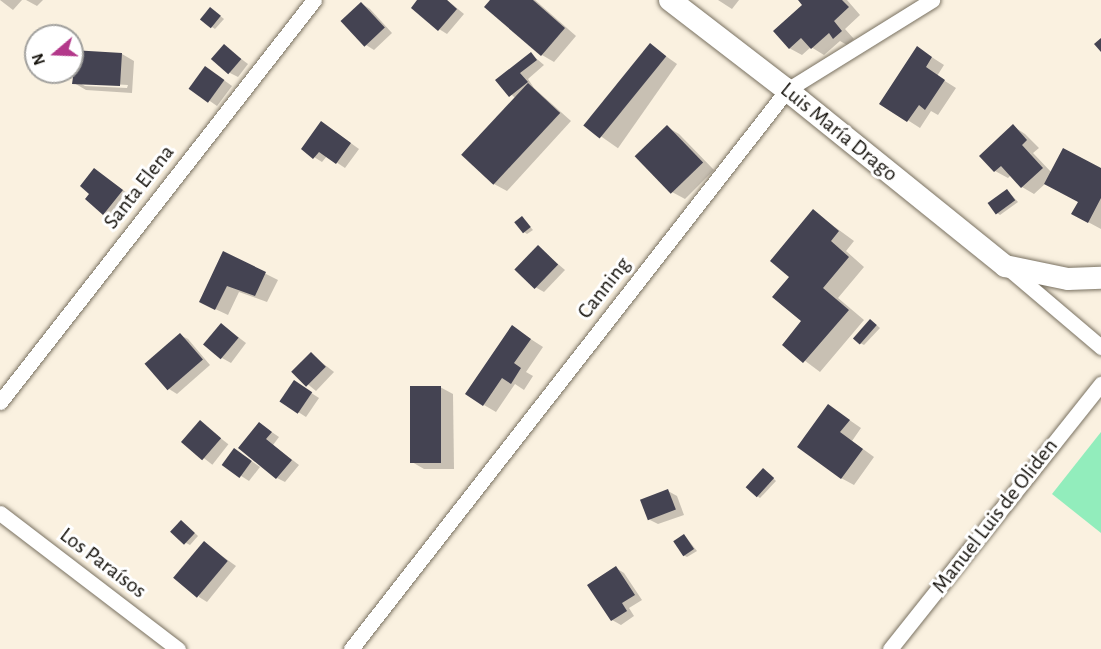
<!DOCTYPE html>
<html>
<head>
<meta charset="utf-8">
<style>
  body { margin:0 }
  #map { position:relative; width:1101px; height:649px; overflow:hidden; background:#faf1e0; font-family:"Alegreya Sans",sans-serif }
  div>[style] { position:absolute }
  .green>* { inset:0; background:#92edbc }
  .shadow>* { inset:0; background:#0003; transform-origin:0 0 }
  .building>* { inset:0; background:#444352; transform-origin:0 0 }
  .roads { filter:drop-shadow(0 0 2px #797161) drop-shadow(0 0 2px #797161) }
  .minor>* { height:15px; margin:-7.5px; padding:0 7.5px; transform-origin:7.5px; border-radius:7.5px; background:#fff }
  .secondary>* { height:22px; margin:-11px; padding:0 11px; transform-origin:11px; border-radius:11px; background:#fff }
  span { translate:-50% -50%; white-space:nowrap; text-align:center; line-height:1.15; -webkit-text-stroke:6px #fff; paint-order:stroke }
  .street-label { font-size:22px; color:#16130d }
  .north { position:absolute; left:24px; top:24px; width:60px; height:60px; box-sizing:border-box; background:#fff; border:2px solid #a2a19e; border-radius:50%; rotate:251deg; font-size:16px; font-weight:700; line-height:24px; text-align:center; color:#16130d }
  .north::after { content:''; display:block; margin:auto; width:21px; height:27px; background:#b3388a; clip-path:polygon(50% 0,100% 100%,50% 72%,0 100%) }
</style>
</head>
<body>
<div id="map">
  <div class="green">
    <div style="clip-path:polygon(1101px 432px,1101px 533px,1052px 494px)"></div>
  </div>
  <div class="shadow">
    <div style="clip-path:polygon(0 0,22px 0,13px 10px)"></div>
    <div style="clip-path:polygon(26px 0,43px 0,37px 6px)"></div>
    <div style="clip-path:polygon(419px 0,447px 0,464px 14px,447px 34px,439px 29px)"></div>
    <div style="clip-path:polygon(492px 0,535px 0,576px 36px,554px 62px,542px 55px)"></div>
    <div style="clip-path:polygon(718px 0,739px 0,732px 9px)"></div>
    <div style="clip-path:polygon(800px 0,847px 0,860px 15px,845px 29px,854px 39px,847px 45px,840px 41px,824px 55px,811px 47px,802px 55px,789px 48px,804px 5px)"></div>
    <div style="clip-path:polygon(362px 4px,370px 9px,392px 33px,374px 50px,366px 45px)"></div>
    <div style="clip-path:polygon(214px 11px,224px 19px,215px 29px,212px 27px)"></div>
    <div style="left:650px;top:45px;width:33px;height:103px;rotate:35deg"></div>
    <div style="clip-path:polygon(224px 46px,248px 64px,238px 77px,230px 73px)"></div>
    <div style="clip-path:polygon(evenodd,72px 51px,122px 54px,134px 61px,132px 93px,86px 90px,74px 83px,74px 78px,69px 76px,72px 72px,72px 51px,78px 82px,128px 85px,127px 88px,85px 86px,78px 82px)"></div>
    <div style="clip-path:polygon(531px 54px,544px 65px,528px 79px,534px 88px,571px 121px,507px 191px,494px 184px,516px 99px,498px 81px)"></div>
    <div style="clip-path:polygon(930px 56px,944px 65px,937px 76px,956px 88px,938px 115px,931px 111px,920px 128px,881px 103px)"></div>
    <div style="clip-path:polygon(214px 73px,232px 86px,217px 106px,191px 88px)"></div>
    <div style="clip-path:polygon(1013px 126px,1025px 134px,1039px 148px,1033px 153px,1052px 173px,1101px 170px,1101px 229px,1073px 214px,1079px 202px,1046px 183px,1034px 194px,1022px 187px,1011px 175px,1008px 178px,995px 171px,981px 156px)"></div>
    <div style="clip-path:polygon(667px 127px,679px 134px,714px 170px,685px 199px,672px 192px,637px 156px)"></div>
    <div style="clip-path:polygon(330px 128px,359px 149px,345px 168px,327px 156px,322px 162px,314px 157px)"></div>
    <div style="clip-path:polygon(95px 170px,130px 195px,112px 218px,104px 213px)"></div>
    <div style="clip-path:polygon(1007px 190px,1018px 202px,1000px 215px,997px 213px)"></div>
    <div style="clip-path:polygon(813px 211px,854px 241px,846px 251px,864px 267px,838px 298px,864px 320px,820px 372px,784px 345px,803px 321px,791px 276px)"></div>
    <div style="clip-path:polygon(522px 218px,533px 230px,527px 234px,524px 232px)"></div>
    <div style="clip-path:polygon(538px 247px,565px 270px,544px 292px,535px 287px)"></div>
    <div style="clip-path:polygon(224px 253px,278px 280px,267px 302px,239px 292px,228px 315px,213px 308px)"></div>
    <div style="clip-path:polygon(874px 323px,880px 328px,864px 345px,860px 343px)"></div>
    <div style="clip-path:polygon(512px 327px,543px 347px,526px 372px,533px 376px,524px 390px,515px 384px,496px 412px,484px 405px)"></div>
    <div style="clip-path:polygon(229px 330px,246px 343px,231px 363px,222px 358px)"></div>
    <div style="clip-path:polygon(180px 335px,188px 339px,210px 365px,177px 394px,169px 389px)"></div>
    <div style="clip-path:polygon(311px 354px,334px 372px,316px 391px,293px 372px)"></div>
    <div style="clip-path:polygon(302px 387px,319px 398px,306px 417px,281px 401px)"></div>
    <div style="clip-path:polygon(440px 387px,453px 394px,454px 469px,424px 469px,412px 462px)"></div>
    <div style="clip-path:polygon(829px 406px,861px 428px,852px 441px,874px 457px,854px 485px,841px 478px)"></div>
    <div style="left:200px;top:422px;width:36px;height:26px;rotate:38deg"></div>
    <div style="clip-path:polygon(260px 424px,279px 437px,273px 445px,299px 465px,285px 482px,277px 478px)"></div>
    <div style="clip-path:polygon(243px 455px,260px 467px,249px 481px,224px 465px)"></div>
    <div style="clip-path:polygon(767px 472px,776px 481px,760px 498px,757px 496px)"></div>
    <div style="clip-path:polygon(668px 491px,677px 496px,684px 515px,658px 524px,650px 520px)"></div>
    <div style="clip-path:polygon(185px 524px,198px 536px,190px 545px,186px 543px)"></div>
    <div style="clip-path:polygon(685px 536px,697px 551px,687px 557px,683px 555px)"></div>
    <div style="clip-path:polygon(204px 543px,236px 566px,207px 602px,199px 597px)"></div>
    <div style="clip-path:polygon(616px 568px,624px 573px,642px 600px,629px 608px,634px 616px,621px 625px,612px 620px)"></div>
  </div>
  <div class="building">
    <div style="clip-path:polygon(417px 0,447px 0,457px 9px,438px 31px,411px 8px)"></div>
    <div style="clip-path:polygon(490px 0,533px 0,565px 28px,541px 56px,484px 7px)"></div>
    <div style="clip-path:polygon(798px 0,842px 0,849px 7px,834px 21px,842px 31px,833px 39px,829px 33px,811px 49px,801px 38px,789px 49px,773px 31px,802px 5px)"></div>
    <div style="left:361px;top:2px;width:35px;height:28px;rotate:47deg"></div>
    <div style="left:210px;top:7px;width:14px;height:16px;rotate:39deg"></div>
    <div style="clip-path:polygon(1101px 38px,1101px 52px,1094px 44px)"></div>
    <div style="left:650px;top:43px;width:21px;height:106px;rotate:39deg"></div>
    <div style="left:224px;top:44px;width:23px;height:20px;rotate:41deg"></div>
    <div style="clip-path:polygon(917px 46px,932px 57px,926px 67px,945px 80px,925px 110px,919px 105px,907px 122px,879px 104px)"></div>
    <div style="clip-path:polygon(72px 50px,122px 53px,120px 86px,72px 84px,73px 77px,68px 77px,68px 72px,72px 72px)"></div>
    <div style="clip-path:polygon(531px 52px,537px 60px,520px 73px,528px 82px,509px 97px,495px 80px)"></div>
    <div style="left:205px;top:66px;width:24px;height:28px;rotate:36deg"></div>
    <div style="left:528px;top:83px;width:44px;height:98px;rotate:43deg"></div>
    <div style="clip-path:polygon(321px 121px,351px 143px,336px 164px,319px 152px,313px 159px,301px 149px)"></div>
    <div style="clip-path:polygon(1013px 124px,1027px 140px,1022px 145px,1043px 168px,1021px 188px,1001px 166px,994px 172px,979px 156px)"></div>
    <div style="left:667px;top:125px;width:52px;height:45px;rotate:46deg"></div>
    <div style="clip-path:polygon(1063px 148px,1101px 168px,1101px 198px,1088px 223px,1071px 214px,1078px 202px,1044px 184px)"></div>
    <div style="clip-path:polygon(94px 168px,123px 190px,103px 215px,85px 199px,89px 194px,80px 186px)"></div>
    <div style="left:1007px;top:189px;width:14px;height:24px;rotate:54deg"></div>
    <div style="clip-path:polygon(813px 209px,839px 231px,831px 241px,849px 257px,823px 288px,849px 310px,803px 363px,782px 345px,801px 321px,772px 297px,789px 277px,770px 261px)"></div>
    <div style="left:522px;top:216px;width:14px;height:10px;rotate:51deg"></div>
    <div style="left:538px;top:245px;width:28px;height:34px;rotate:44deg"></div>
    <div style="clip-path:polygon(223px 251px,266px 272px,255px 296px,227px 286px,215px 310px,199px 302px)"></div>
    <div style="left:870px;top:319px;width:9px;height:26px;rotate:41deg"></div>
    <div style="left:221px;top:323px;width:23px;height:28px;rotate:40deg"></div>
    <div style="clip-path:polygon(512px 325px,531px 339px,514px 363px,521px 368px,511px 384px,502px 378px,483px 406px,465px 394px)"></div>
    <div style="left:180px;top:333px;width:35px;height:47px;rotate:49deg"></div>
    <div style="left:311px;top:352px;width:21px;height:28px;rotate:45deg"></div>
    <div style="left:294px;top:380px;width:22px;height:26px;rotate:34deg"></div>
    <div style="left:410px;top:386px;width:31px;height:77px"></div>
    <div style="clip-path:polygon(828px 404px,850px 420px,840px 432px,863px 449px,841px 479px,797px 447px)"></div>
    <div style="left:200px;top:420px;width:28px;height:29px;rotate:41deg"></div>
    <div style="clip-path:polygon(259px 422px,272px 432px,266px 439px,292px 460px,276px 479px,238px 448px)"></div>
    <div style="left:234px;top:448px;width:22px;height:21px;rotate:36deg"></div>
    <div style="left:763px;top:468px;width:15px;height:26px;rotate:42deg"></div>
    <div style="left:668px;top:489px;width:22px;height:30px;rotate:69deg"></div>
    <div style="left:181px;top:520px;width:19px;height:16px;rotate:43deg"></div>
    <div style="left:684px;top:534px;width:18px;height:13px;rotate:56deg"></div>
    <div style="left:204px;top:541px;width:31px;height:48px;rotate:40deg"></div>
    <div style="clip-path:polygon(616px 566px,635px 595px,622px 603px,627px 611px,611px 621px,587px 585px)"></div>
  </div>
  <div class="roads">
    <div class="minor">
      <div style="left:1009px;top:269px;width:121px;rotate:40.3deg"></div>
      <div style="left:0;top:402px;width:510px;rotate:-52.01deg"></div>
      <div style="left:0;top:513px;width:224px;rotate:37.4deg"></div>
      <div style="left:351px;top:649px;width:709px;rotate:-52.05deg"></div>
      <div style="left:787px;top:90px;width:171px;rotate:-31.8deg"></div>
      <div style="left:890px;top:649px;width:339px;rotate:-51.5deg"></div>
    </div>
    <div class="secondary">
      <div style="left:670px;top:0;width:148px;rotate:37.6deg"></div>
      <div style="left:787px;top:90px;width:280px;rotate:38.9deg"></div>
      <div style="left:1005px;top:266px;width:64px;rotate:11.7deg"></div>
      <div style="left:1068px;top:279px;width:33px;rotate:-2deg"></div>
    </div>
  </div>
  <div class="street-label">
    <span style="left:839px;top:132px;rotate:39deg">Luis María Drago</span>
    <span style="left:139px;top:187px;rotate:-52deg">Santa Elena</span>
    <span style="left:604px;top:288px;rotate:-52deg">Canning</span>
    <span style="left:995px;top:516px;rotate:-52deg">Manuel Luis de Oliden</span>
    <span style="left:103px;top:563px;rotate:37deg">Los Paraísos</span>
  </div>
  <div class="north">N</div>
</div>
</body>
</html>
